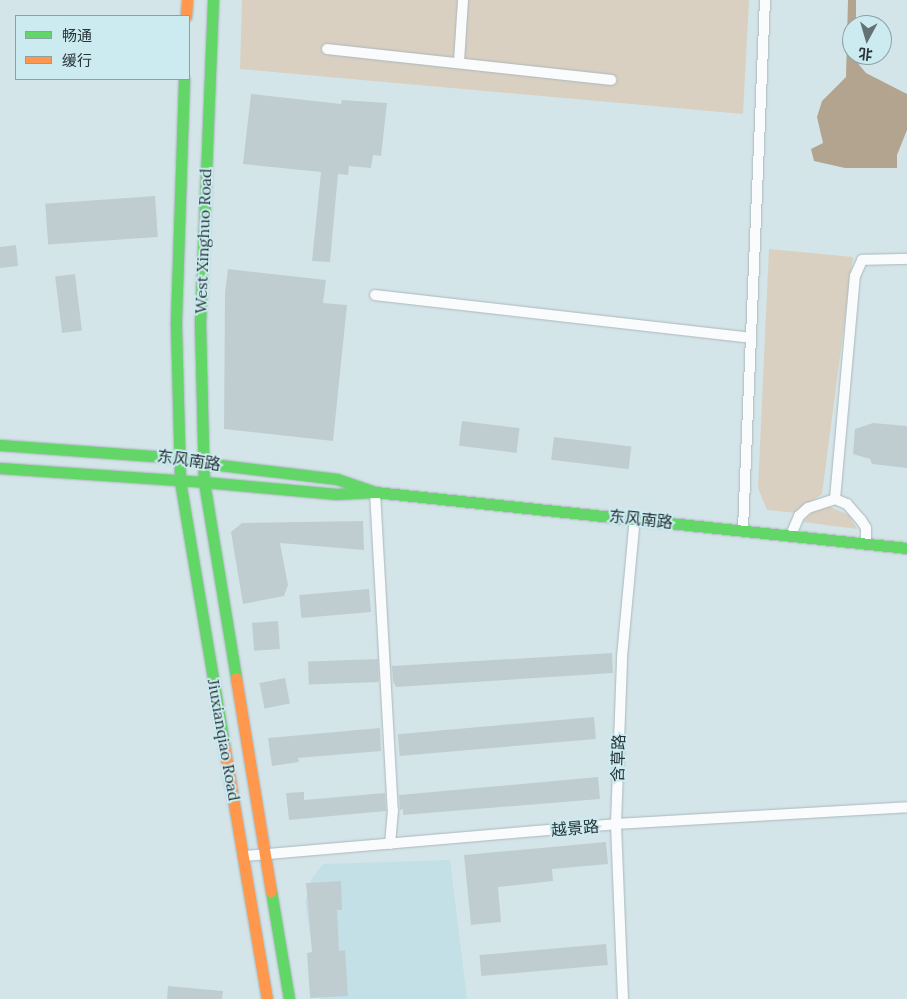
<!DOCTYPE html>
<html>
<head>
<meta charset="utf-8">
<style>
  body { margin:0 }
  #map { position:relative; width:907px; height:999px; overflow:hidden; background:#d4e5e9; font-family:Lora,"Noto Sans SC",serif }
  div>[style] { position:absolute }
  .built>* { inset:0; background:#c2e0e6 }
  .green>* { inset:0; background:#d9d0c1 }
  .water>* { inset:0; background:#b3a48f }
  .building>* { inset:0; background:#c0cdd0; transform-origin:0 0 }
  .roads { filter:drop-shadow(0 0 1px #aab8bb) drop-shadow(0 0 1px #aab8bb) }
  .street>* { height:10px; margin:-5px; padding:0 5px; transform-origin:5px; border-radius:5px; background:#f9fbfc }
  .fast>* { height:11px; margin:-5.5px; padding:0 5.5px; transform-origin:5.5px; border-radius:5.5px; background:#63d668 }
  .slow>* { height:11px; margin:-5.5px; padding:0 5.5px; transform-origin:5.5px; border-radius:5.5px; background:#ff974d }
  span { translate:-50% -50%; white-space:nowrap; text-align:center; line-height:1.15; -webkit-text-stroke:4px #ccebf1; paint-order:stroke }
  .street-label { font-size:16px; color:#283437 }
  .legend { position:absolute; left:15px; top:15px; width:175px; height:65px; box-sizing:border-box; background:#ccebf1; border:1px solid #8aa2a7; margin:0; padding:6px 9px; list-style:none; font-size:15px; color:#283437 }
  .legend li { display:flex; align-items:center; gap:10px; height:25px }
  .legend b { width:25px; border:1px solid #8aa2a7 }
  .north { position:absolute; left:842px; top:15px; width:50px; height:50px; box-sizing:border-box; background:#ccebf1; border:1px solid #8aa2a7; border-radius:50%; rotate:186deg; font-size:14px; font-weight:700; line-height:20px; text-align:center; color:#283437 }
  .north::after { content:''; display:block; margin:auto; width:18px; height:22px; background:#647275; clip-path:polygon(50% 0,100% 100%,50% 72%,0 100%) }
</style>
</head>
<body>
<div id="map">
  <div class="built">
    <div style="clip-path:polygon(450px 860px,467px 999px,320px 999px,305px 902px,311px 880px,323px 864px)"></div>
  </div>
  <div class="green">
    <div style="clip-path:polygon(242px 0,749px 0,743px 114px,240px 69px)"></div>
    <div style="clip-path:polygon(769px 249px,853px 257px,822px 494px,796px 513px,767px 510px,758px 488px)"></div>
    <div style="clip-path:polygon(828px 506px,849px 515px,857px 529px,803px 522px,813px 511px)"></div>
  </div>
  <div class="water">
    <div style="clip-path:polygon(848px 0,856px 0,856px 25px,852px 25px,852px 55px,856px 55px,856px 61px,866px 73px,907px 94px,907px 130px,897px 155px,897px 168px,845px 168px,814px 161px,811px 149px,823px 143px,817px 117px,822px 101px,846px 77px)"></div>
  </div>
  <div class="building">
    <div style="clip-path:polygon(251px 94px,341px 104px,342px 100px,387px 103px,381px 156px,373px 155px,371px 168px,349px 166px,348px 175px,338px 174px,330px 262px,312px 261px,321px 172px,243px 164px)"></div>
    <div style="left:155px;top:196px;width:41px;height:110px;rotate:86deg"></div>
    <div style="clip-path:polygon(16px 245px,18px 266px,0 268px,0 247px)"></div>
    <div style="clip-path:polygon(228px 269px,326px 280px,323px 303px,347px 305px,333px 441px,224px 429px,225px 293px)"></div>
    <div style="left:75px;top:274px;width:57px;height:20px;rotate:83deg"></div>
    <div style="left:462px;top:421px;width:58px;height:25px;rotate:7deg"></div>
    <div style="clip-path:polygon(873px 423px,907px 426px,907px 468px,872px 464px,870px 459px,853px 454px,855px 429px)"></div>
    <div style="left:554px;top:437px;width:78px;height:23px;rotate:7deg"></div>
    <div style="clip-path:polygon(363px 521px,364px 550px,280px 543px,288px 585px,284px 596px,243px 604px,231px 532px,242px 523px)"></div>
    <div style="left:369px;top:589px;width:23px;height:70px;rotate:85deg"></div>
    <div style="left:278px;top:621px;width:28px;height:26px;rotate:86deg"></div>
    <div style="clip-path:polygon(612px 653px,613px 673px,396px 687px,393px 681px,392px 666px)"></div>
    <div style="left:378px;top:659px;width:23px;height:70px;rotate:88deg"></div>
    <div style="left:285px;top:678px;width:26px;height:26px;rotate:79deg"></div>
    <div style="left:594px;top:717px;width:22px;height:197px;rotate:85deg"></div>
    <div style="clip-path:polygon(380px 728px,381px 751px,298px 758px,299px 762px,272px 766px,268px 738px)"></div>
    <div style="clip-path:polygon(598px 777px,600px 799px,403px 815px,403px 809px,400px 810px,399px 795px)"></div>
    <div style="clip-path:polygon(304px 792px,304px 800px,385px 793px,386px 811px,289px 820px,286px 793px)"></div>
    <div style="clip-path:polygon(606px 842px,608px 864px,552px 869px,553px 881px,498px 887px,501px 922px,471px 925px,464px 855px)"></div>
    <div style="clip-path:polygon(341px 881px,342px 910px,337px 910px,339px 951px,345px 950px,348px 996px,310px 998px,307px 953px,312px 952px,306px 883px)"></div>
    <div style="left:606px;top:944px;width:21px;height:127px;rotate:85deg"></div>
    <div style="clip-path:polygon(168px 986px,223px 991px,222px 999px,167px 999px)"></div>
  </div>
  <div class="roads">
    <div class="street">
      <div style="left:327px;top:49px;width:286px;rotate:6.2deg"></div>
      <div style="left:459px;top:62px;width:62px;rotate:-86.3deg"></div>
      <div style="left:375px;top:295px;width:377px;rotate:6.5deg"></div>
      <div style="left:375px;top:492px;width:319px;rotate:86.8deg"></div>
      <div style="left:393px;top:810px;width:34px;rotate:95deg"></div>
      <div style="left:835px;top:499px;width:224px;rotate:-84.9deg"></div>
      <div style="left:855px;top:276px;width:17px;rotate:-66deg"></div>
      <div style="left:862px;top:260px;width:45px;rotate:-1.3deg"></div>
      <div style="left:743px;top:529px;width:529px;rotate:-87.62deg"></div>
      <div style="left:791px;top:535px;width:21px;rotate:-67deg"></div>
      <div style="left:799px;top:516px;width:12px;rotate:-42deg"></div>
      <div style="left:808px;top:508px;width:28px;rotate:-18deg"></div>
      <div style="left:835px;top:499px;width:13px;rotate:23deg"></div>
      <div style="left:847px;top:504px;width:21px;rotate:49deg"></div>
      <div style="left:861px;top:520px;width:9px;rotate:58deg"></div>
      <div style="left:866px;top:528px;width:16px;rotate:90deg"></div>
      <div style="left:244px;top:856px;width:373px;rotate:-4.9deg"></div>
      <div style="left:616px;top:824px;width:291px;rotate:-3.3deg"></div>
      <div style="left:623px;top:999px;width:175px;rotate:-92.3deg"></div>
      <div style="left:616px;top:824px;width:167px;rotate:-87.9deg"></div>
      <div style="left:622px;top:657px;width:140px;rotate:-84.7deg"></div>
    </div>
    <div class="fast">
      <div style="left:213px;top:0;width:323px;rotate:92.3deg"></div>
      <div style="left:200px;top:323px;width:159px;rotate:88.6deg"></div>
      <div style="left:204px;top:482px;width:199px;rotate:80.7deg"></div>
      <div style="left:184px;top:79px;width:246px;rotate:91.9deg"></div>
      <div style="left:176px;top:325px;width:156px;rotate:88.5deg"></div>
      <div style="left:180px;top:481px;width:268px;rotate:80.5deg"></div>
      <div style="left:0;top:445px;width:181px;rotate:4.1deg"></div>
      <div style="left:181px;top:458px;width:23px;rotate:13deg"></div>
      <div style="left:203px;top:463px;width:135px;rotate:6.8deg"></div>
      <div style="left:337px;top:479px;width:40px;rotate:18.9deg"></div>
      <div style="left:0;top:468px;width:204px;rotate:3.9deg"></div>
      <div style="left:204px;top:482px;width:133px;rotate:5.2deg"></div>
      <div style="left:336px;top:494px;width:39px;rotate:-3deg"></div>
      <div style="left:375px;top:492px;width:535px;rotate:6.01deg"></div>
      <div style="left:271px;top:891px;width:109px;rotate:80.5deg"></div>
    </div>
    <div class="slow">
      <div style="left:186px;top:16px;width:16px;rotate:-86deg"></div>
      <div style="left:236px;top:678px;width:216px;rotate:80.7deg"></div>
      <div style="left:224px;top:745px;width:258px;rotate:80.4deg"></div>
    </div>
  </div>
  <div class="street-label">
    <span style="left:203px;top:241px;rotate:-88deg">West Xinghuo Road</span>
    <span style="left:189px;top:460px;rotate:8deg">东风南路</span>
    <span style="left:641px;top:519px;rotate:6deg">东风南路</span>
    <span style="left:224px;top:740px;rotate:80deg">Jiuxianqiao Road</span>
    <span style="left:618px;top:758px;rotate:-88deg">含草路</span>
    <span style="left:575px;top:828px;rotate:-5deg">越景路</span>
  </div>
  <ul class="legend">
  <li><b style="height:6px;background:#63d668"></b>畅通</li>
  <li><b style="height:6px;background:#ff974d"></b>缓行</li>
  </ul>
  <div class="north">北</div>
</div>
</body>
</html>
